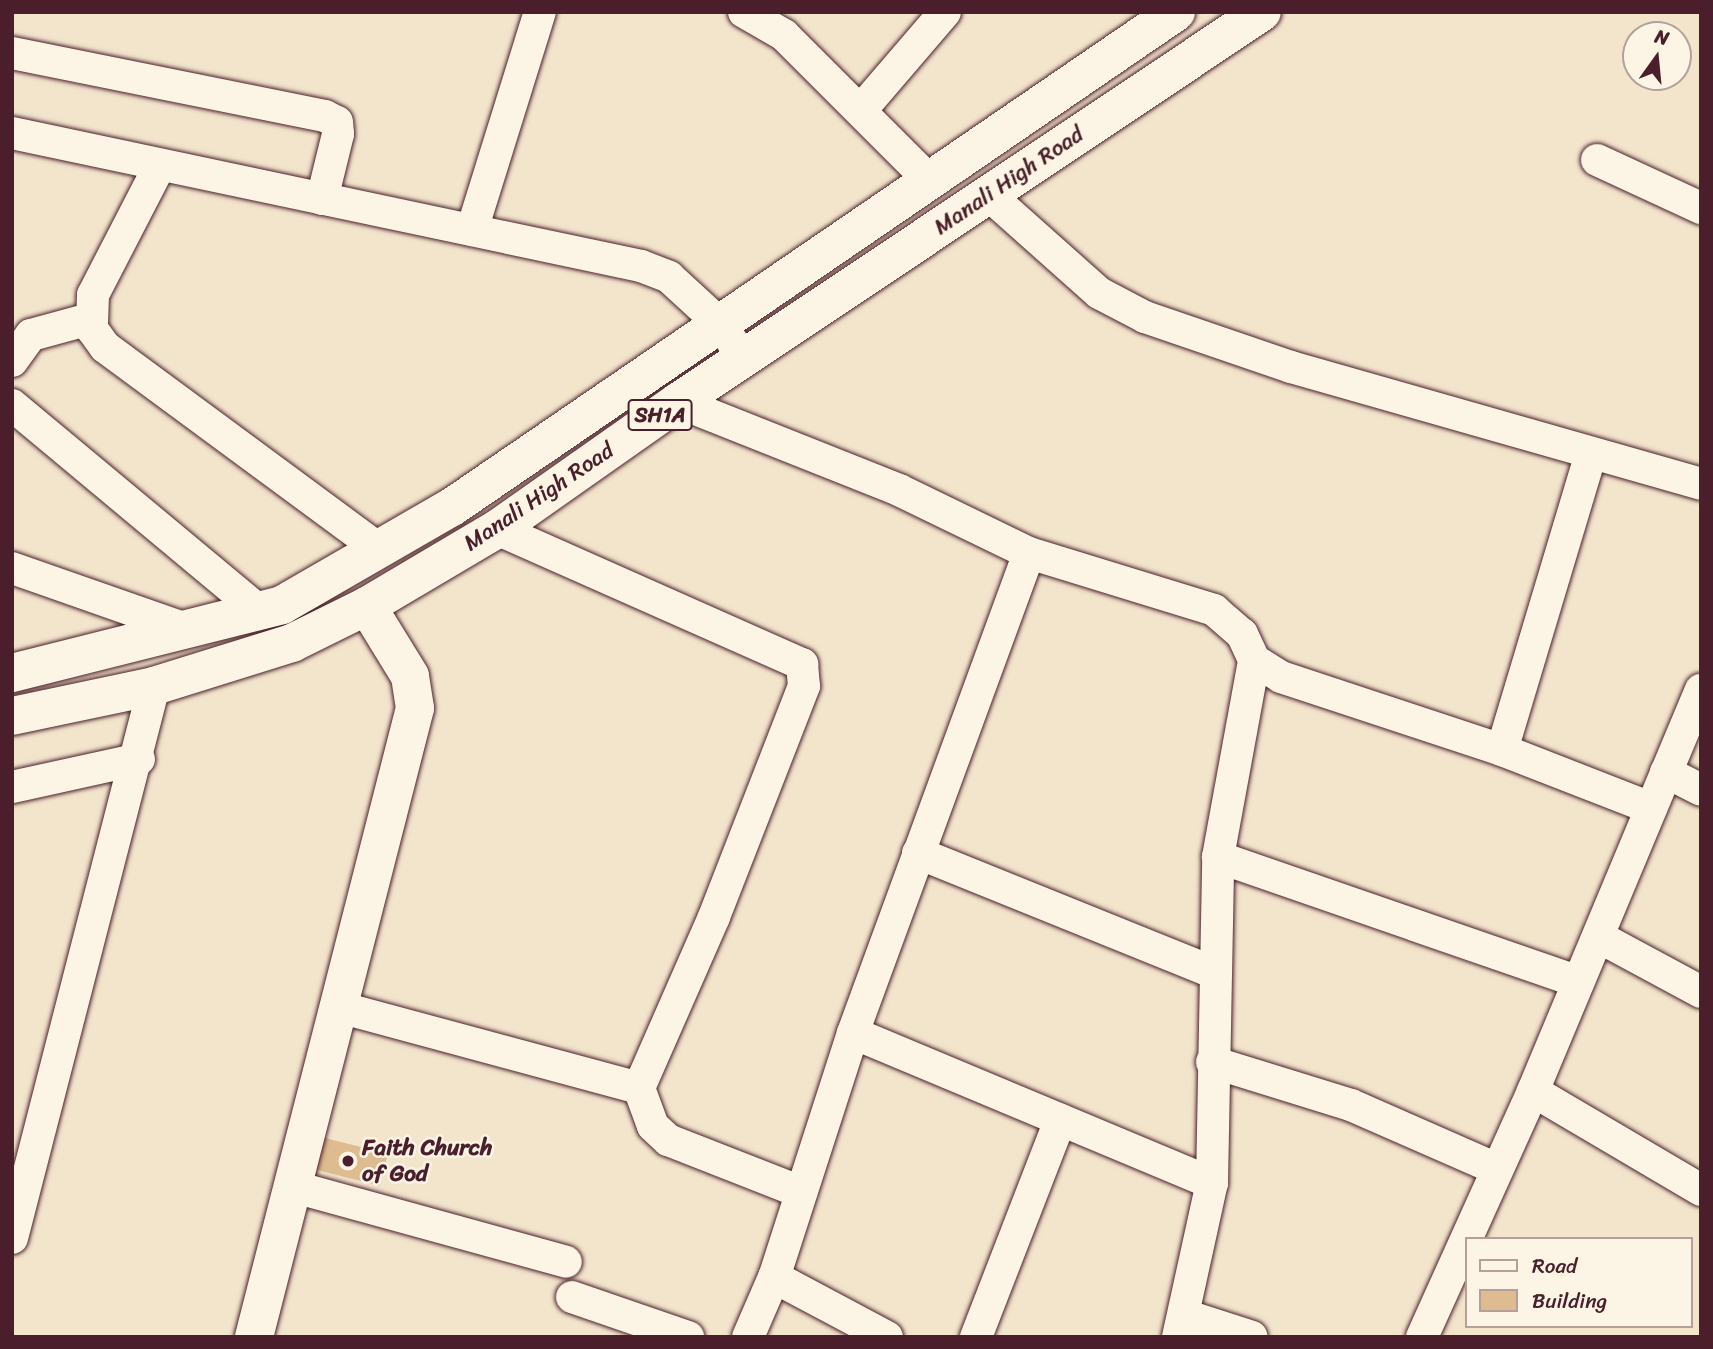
<!DOCTYPE html>
<html>
<head>
<meta charset="utf-8">
<style>
  body { margin:0 }
  #map { position:relative; width:1713px; height:1349px; overflow:hidden; background:#f3e4cc; font-family:Sriracha,sans-serif }
  div>[style] { position:absolute }
  .building>* { inset:0; background:#debc90; transform-origin:0 0 }
  .roads { filter:drop-shadow(0 0 2px #4a1f2b) drop-shadow(0 0 2px #4a1f2b) }
  .minor>* { height:32px; margin:-16px; padding:0 16px; transform-origin:16px; border-radius:16px; background:#fcf5e5 }
  .tertiary>* { height:38px; margin:-19px; padding:0 19px; transform-origin:19px; border-radius:19px; background:#fcf5e5 }
  .primary>* { height:38px; margin:-19px; padding:0 19px; transform-origin:19px; border-radius:19px; background:#fcf5e5 }
  .dots>* { width:19px; height:19px; translate:-50% -50%; box-sizing:border-box; border:4px solid #fcf5e5; border-radius:50% }
  span { translate:-50% -50%; white-space:nowrap; text-align:center; line-height:1.15; -webkit-text-stroke:5px #fcf5e5; paint-order:stroke }
  .shield-label span { padding:2px 5px; background:#fcf5e5; border:2px solid; border-radius:5px; -webkit-text-stroke-width:0 }
  .shield-label { font-size:21px; color:#4a1f2b; font-weight:700 }
  .street-label { font-size:23px; color:#4a1f2b }
  .poi-label { font-size:23px; color:#4a1f2b; font-weight:700 }
  .left { translate:0 -50%; text-align:left }
  .frame { position:absolute; inset:0; border:14px solid #4a1f2b; pointer-events:none }
  .legend { position:absolute; left:1465px; top:1237px; width:228px; height:91px; box-sizing:border-box; background:#fcf5e5; border:2px solid #b59f9b; margin:0; padding:9px 12px; list-style:none; font-size:21px; color:#4a1f2b }
  .legend li { display:flex; align-items:center; gap:14px; height:35px }
  .legend b { width:35px; border:2px solid #b59f9b }
  .north { position:absolute; left:1622px; top:21px; width:70px; height:70px; box-sizing:border-box; background:#fcf5e5; border:2px solid #b59f9b; border-radius:50%; rotate:15deg; font-size:19px; font-weight:700; line-height:28px; text-align:center; color:#4a1f2b }
  .north::after { content:''; display:block; margin:auto; width:24px; height:32px; background:#4a1f2b; clip-path:polygon(50% 0,100% 100%,50% 72%,0 100%) }
</style>
</head>
<body>
<div id="map">
  <div class="building">
    <div style="left:317px;top:1136px;width:73px;height:33px;rotate:14deg"></div>
  </div>
  <div class="roads">
    <div class="minor">
      <div style="left:744px;top:12px;width:46px;rotate:29.9deg"></div>
      <div style="left:784px;top:35px;width:204px;rotate:45deg"></div>
      <div style="left:12px;top:53px;width:319px;rotate:11.4deg"></div>
      <div style="left:325px;top:116px;width:13px;rotate:27deg"></div>
      <div style="left:337px;top:122px;width:12px;rotate:85deg"></div>
      <div style="left:338px;top:134px;width:67px;rotate:103.8deg"></div>
      <div style="left:861px;top:110px;width:129px;rotate:-49.4deg"></div>
      <div style="left:12px;top:133px;width:643px;rotate:11.94deg"></div>
      <div style="left:641px;top:266px;width:30px;rotate:21deg"></div>
      <div style="left:669px;top:277px;width:68px;rotate:42.6deg"></div>
      <div style="left:719px;top:323px;width:43px;rotate:54.5deg"></div>
      <div style="left:1597px;top:160px;width:115px;rotate:24.8deg"></div>
      <div style="left:160px;top:165px;width:146px;rotate:117.3deg"></div>
      <div style="left:93px;top:295px;width:34px;rotate:92deg"></div>
      <div style="left:92px;top:329px;width:22px;rotate:54deg"></div>
      <div style="left:105px;top:347px;width:340px;rotate:36.4deg"></div>
      <div style="left:989px;top:195px;width:147px;rotate:41.7deg"></div>
      <div style="left:1099px;top:293px;width:52px;rotate:27.6deg"></div>
      <div style="left:1145px;top:317px;width:154px;rotate:18.9deg"></div>
      <div style="left:1291px;top:367px;width:426px;rotate:15.9deg"></div>
      <div style="left:472px;top:230px;width:228px;rotate:-72.7deg"></div>
      <div style="left:12px;top:361px;width:32px;rotate:-54deg"></div>
      <div style="left:31px;top:335px;width:61px;rotate:-15.2deg"></div>
      <div style="left:678px;top:402px;width:238px;rotate:21.7deg"></div>
      <div style="left:899px;top:490px;width:144px;rotate:25.9deg"></div>
      <div style="left:1029px;top:553px;width:511px;rotate:110.14deg"></div>
      <div style="left:853px;top:1033px;width:256px;rotate:107.9deg"></div>
      <div style="left:774px;top:1277px;width:65px;rotate:113.4deg"></div>
      <div style="left:12px;top:405px;width:322px;rotate:39.8deg"></div>
      <div style="left:497px;top:529px;width:334px;rotate:23.9deg"></div>
      <div style="left:802px;top:664px;width:22px;rotate:85deg"></div>
      <div style="left:804px;top:686px;width:248px;rotate:111.3deg"></div>
      <div style="left:714px;top:917px;width:187px;rotate:113.7deg"></div>
      <div style="left:639px;top:1088px;width:40px;rotate:69.8deg"></div>
      <div style="left:653px;top:1126px;width:21px;rotate:43deg"></div>
      <div style="left:668px;top:1140px;width:143px;rotate:21.4deg"></div>
      <div style="left:1029px;top:553px;width:194px;rotate:17.1deg"></div>
      <div style="left:1214px;top:610px;width:37px;rotate:41deg"></div>
      <div style="left:1242px;top:634px;width:29px;rotate:65deg"></div>
      <div style="left:1254px;top:660px;width:32px;rotate:32deg"></div>
      <div style="left:1281px;top:677px;width:233px;rotate:18.3deg"></div>
      <div style="left:1502px;top:750px;width:160px;rotate:21.3deg"></div>
      <div style="left:12px;top:568px;width:184px;rotate:19.3deg"></div>
      <div style="left:1502px;top:750px;width:307px;rotate:-73.3deg"></div>
      <div style="left:1666px;top:772px;width:39px;rotate:27deg"></div>
      <div style="left:12px;top:787px;width:130px;rotate:-12.4deg"></div>
      <div style="left:918px;top:853px;width:318px;rotate:22deg"></div>
      <div style="left:1218px;top:857px;width:381px;rotate:19.1deg"></div>
      <div style="left:1599px;top:937px;width:116px;rotate:28.3deg"></div>
      <div style="left:339px;top:1007px;width:311px;rotate:15.1deg"></div>
      <div style="left:853px;top:1033px;width:389px;rotate:22.7deg"></div>
      <div style="left:1212px;top:1062px;width:145px;rotate:17.2deg"></div>
      <div style="left:1351px;top:1105px;width:159px;rotate:23.7deg"></div>
      <div style="left:1533px;top:1091px;width:195px;rotate:30.5deg"></div>
      <div style="left:291px;top:1186px;width:285px;rotate:15.4deg"></div>
      <div style="left:12px;top:1238px;width:570px;rotate:-75.57deg"></div>
      <div style="left:774px;top:1277px;width:128px;rotate:28deg"></div>
      <div style="left:572px;top:1297px;width:123px;rotate:19deg"></div>
      <div style="left:1184px;top:1315px;width:71px;rotate:17.9deg"></div>
      <div style="left:976px;top:1337px;width:233px;rotate:-68.8deg"></div>
      <div style="left:1178px;top:1337px;width:158px;rotate:-77.6deg"></div>
      <div style="left:1212px;top:1183px;width:326px;rotate:-88.9deg"></div>
      <div style="left:1218px;top:857px;width:200px;rotate:-79.6deg"></div>
      <div style="left:1422px;top:1337px;width:270px;rotate:-65.7deg"></div>
      <div style="left:1533px;top:1091px;width:435px;rotate:-67.3deg"></div>
    </div>
    <div class="tertiary">
      <div style="left:254px;top:1337px;width:649px;rotate:-75.64deg"></div>
      <div style="left:415px;top:708px;width:32px;rotate:-99deg"></div>
      <div style="left:410px;top:676px;width:82px;rotate:-121.6deg"></div>
    </div>
    <div class="primary">
      <div style="left:12px;top:673px;width:278px;rotate:-14.1deg"></div>
      <div style="left:282px;top:605px;width:196px;rotate:-30deg"></div>
      <div style="left:452px;top:507px;width:877px;rotate:-34.36deg"></div>
      <div style="left:12px;top:716px;width:145px;rotate:-11.9deg"></div>
      <div style="left:154px;top:686px;width:145px;rotate:-17.3deg"></div>
      <div style="left:292px;top:643px;width:84px;rotate:-26.3deg"></div>
      <div style="left:367px;top:606px;width:151px;rotate:-30.6deg"></div>
      <div style="left:497px;top:529px;width:221px;rotate:-35.1deg"></div>
      <div style="left:678px;top:402px;width:702px;rotate:-33.74deg"></div>
    </div>
  </div>
  <div class="dots">
    <div style="left:348px;top:1161px;background:#4a1f2b"></div>
  </div>
  <div class="shield-label">
    <span style="left:660px;top:415px">SH1A</span>
  </div>
  <div class="street-label">
    <span style="left:1009px;top:181px;rotate:-34deg">Manali High Road</span>
    <span style="left:539px;top:497px;rotate:-34deg">Manali High Road</span>
  </div>
  <div class="poi-label">
    <span class="left" style="left:362px;top:1161px">Faith Church<br>of God</span>
  </div>
  <div class="frame"></div>
  <ul class="legend">
  <li><b style="height:9px;background:#fcf5e5"></b>Road</li>
  <li><b style="height:19px;background:#debc90"></b>Building</li>
  </ul>
  <div class="north">N</div>
</div>
</body>
</html>
